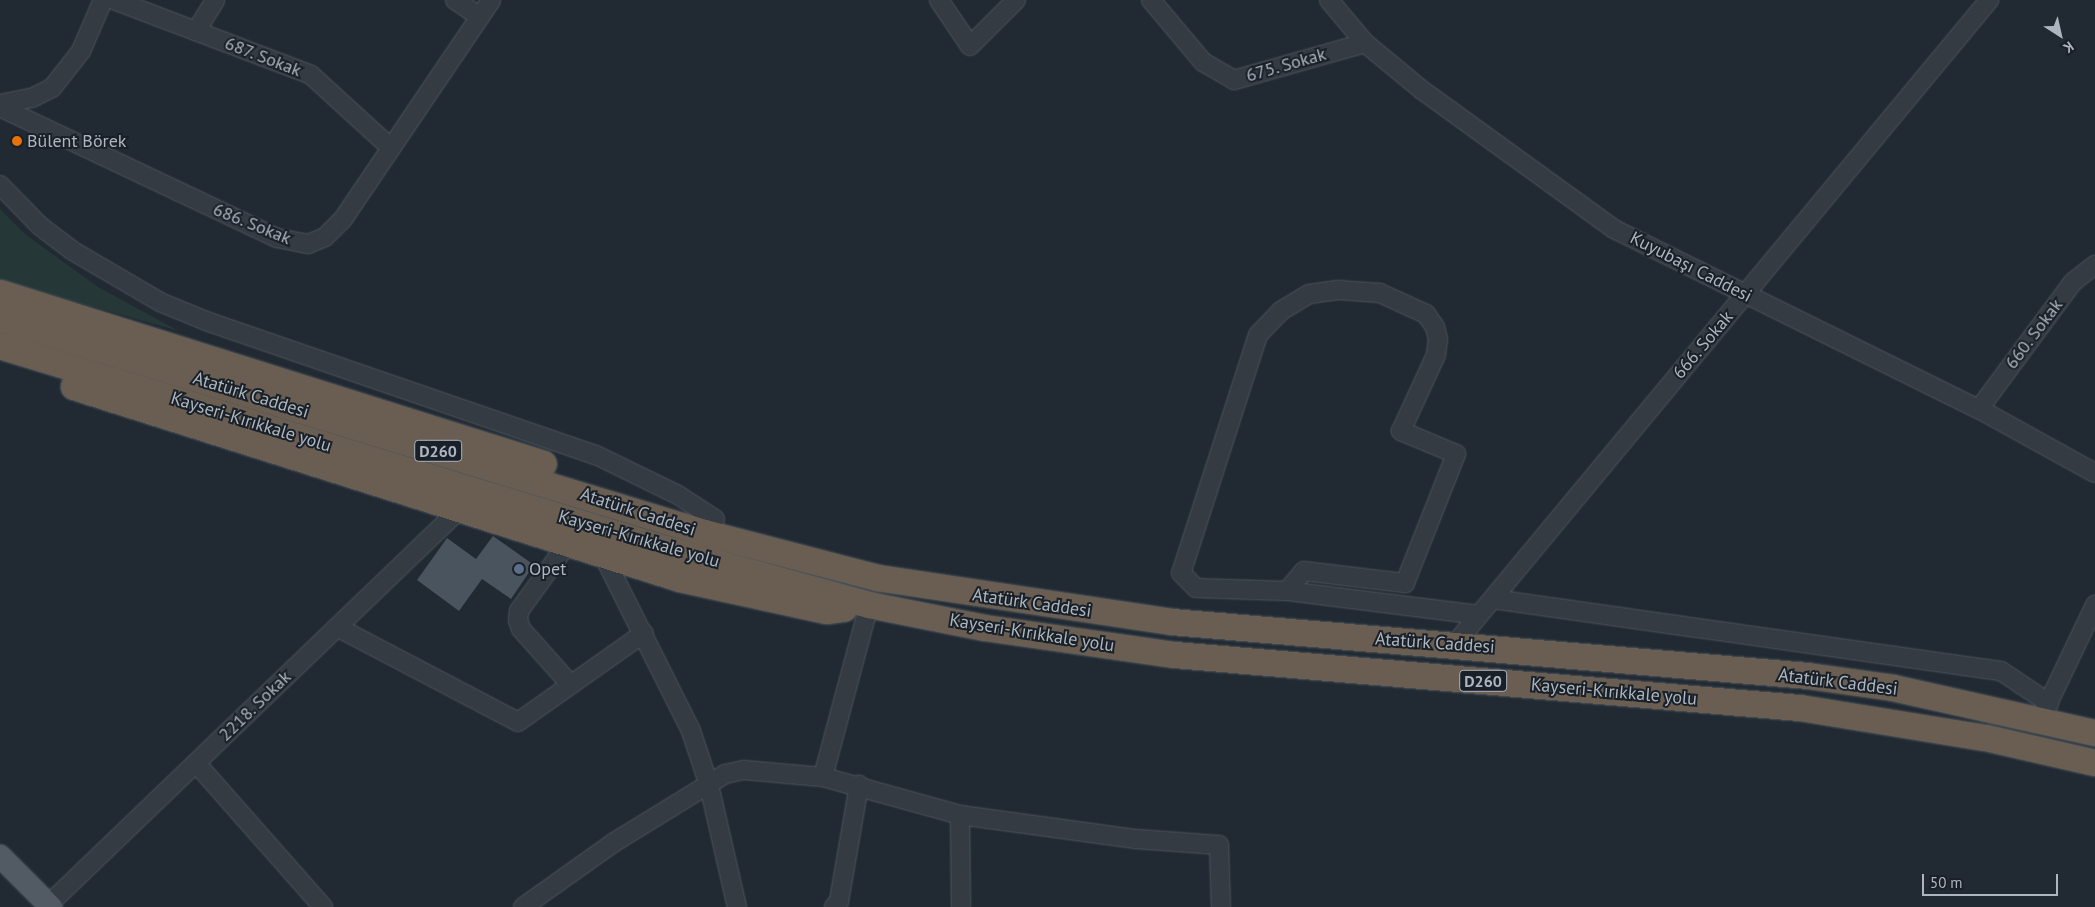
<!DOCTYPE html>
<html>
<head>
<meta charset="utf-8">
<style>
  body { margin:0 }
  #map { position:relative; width:2095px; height:907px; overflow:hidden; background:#212932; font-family:"PT Sans",sans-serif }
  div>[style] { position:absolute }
  .green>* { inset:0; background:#253736 }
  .building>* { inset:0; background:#49545e }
  .roads { filter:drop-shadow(0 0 1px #4e565e) drop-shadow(0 0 1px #4e565e) }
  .minor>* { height:18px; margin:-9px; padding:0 9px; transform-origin:9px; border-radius:9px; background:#343b43 }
  .major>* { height:22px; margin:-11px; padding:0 11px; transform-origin:11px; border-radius:11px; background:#525a63 }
  .highway>* { height:26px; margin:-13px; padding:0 13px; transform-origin:13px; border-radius:13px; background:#695e51 }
  .dots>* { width:14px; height:14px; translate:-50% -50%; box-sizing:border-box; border:2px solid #192028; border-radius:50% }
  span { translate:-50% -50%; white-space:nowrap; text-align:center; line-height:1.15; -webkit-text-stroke:4px #192028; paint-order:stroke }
  .shield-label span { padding:1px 4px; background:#192028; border:1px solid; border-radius:4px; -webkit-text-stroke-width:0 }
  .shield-label { font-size:16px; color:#adb6c0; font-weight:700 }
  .street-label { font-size:18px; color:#adb6c0 }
  .poi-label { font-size:18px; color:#adb6c0 }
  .left { translate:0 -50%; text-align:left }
  .north { position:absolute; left:2035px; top:10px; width:50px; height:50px; -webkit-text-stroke:4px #192028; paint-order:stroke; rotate:145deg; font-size:14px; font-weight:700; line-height:20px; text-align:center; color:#adb6c0 }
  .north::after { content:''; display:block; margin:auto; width:18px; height:22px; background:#adb6c0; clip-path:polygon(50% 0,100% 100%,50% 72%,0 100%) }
  .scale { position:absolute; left:1922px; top:874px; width:136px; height:22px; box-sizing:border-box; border:2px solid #adb6c0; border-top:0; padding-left:6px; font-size:15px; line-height:18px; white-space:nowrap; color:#adb6c0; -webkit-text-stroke:4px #192028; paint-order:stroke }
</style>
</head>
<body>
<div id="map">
  <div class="green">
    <div style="clip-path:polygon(0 209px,25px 234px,98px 287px,179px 331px,0 281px)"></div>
  </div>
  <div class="building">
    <div style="clip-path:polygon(493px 536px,534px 565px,511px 599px,482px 579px,459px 611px,417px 580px,447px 538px,476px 559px)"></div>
  </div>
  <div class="roads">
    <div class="minor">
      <div style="left:114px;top:0;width:211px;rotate:20.8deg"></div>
      <div style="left:311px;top:75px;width:108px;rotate:42.4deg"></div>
      <div style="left:455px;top:0;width:29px;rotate:34deg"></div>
      <div style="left:939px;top:0;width:55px;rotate:56deg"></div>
      <div style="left:970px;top:46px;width:65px;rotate:-45deg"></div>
      <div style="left:1151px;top:0;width:81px;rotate:50deg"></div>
      <div style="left:1203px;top:62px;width:36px;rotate:30deg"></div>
      <div style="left:1234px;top:80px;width:136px;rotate:-15.8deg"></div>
      <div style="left:1329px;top:0;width:56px;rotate:50.1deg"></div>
      <div style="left:1365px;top:43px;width:74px;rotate:39.5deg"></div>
      <div style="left:1422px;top:90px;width:237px;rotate:35.9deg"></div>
      <div style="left:1614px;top:229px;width:407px;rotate:26.3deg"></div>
      <div style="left:1979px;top:409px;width:132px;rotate:28.9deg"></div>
      <div style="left:196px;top:31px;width:36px;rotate:-58deg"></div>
      <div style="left:0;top:104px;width:33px;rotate:-11deg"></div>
      <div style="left:32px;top:98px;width:22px;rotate:-27deg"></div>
      <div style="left:52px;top:88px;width:47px;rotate:-51.9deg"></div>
      <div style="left:81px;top:51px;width:56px;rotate:-66.7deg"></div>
      <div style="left:0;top:107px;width:306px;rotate:25.3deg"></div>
      <div style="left:277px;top:238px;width:32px;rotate:11deg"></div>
      <div style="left:308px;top:244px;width:18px;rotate:-22deg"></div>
      <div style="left:325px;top:237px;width:25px;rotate:-45deg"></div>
      <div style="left:343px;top:219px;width:264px;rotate:-55.9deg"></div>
      <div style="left:0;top:185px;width:57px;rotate:45.7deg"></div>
      <div style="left:40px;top:226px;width:41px;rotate:37.1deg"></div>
      <div style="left:73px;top:251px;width:101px;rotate:30.4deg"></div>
      <div style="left:160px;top:302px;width:50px;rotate:22.4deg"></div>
      <div style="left:206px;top:321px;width:412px;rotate:19deg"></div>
      <div style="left:596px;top:455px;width:91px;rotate:26deg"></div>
      <div style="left:678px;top:495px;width:44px;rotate:33deg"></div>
      <div style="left:1979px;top:409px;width:158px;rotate:-53.5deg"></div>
      <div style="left:2073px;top:282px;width:28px;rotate:-38deg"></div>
      <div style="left:568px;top:543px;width:84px;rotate:125.8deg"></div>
      <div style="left:519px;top:611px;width:9px;rotate:96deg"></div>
      <div style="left:518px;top:620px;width:9px;rotate:72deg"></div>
      <div style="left:521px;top:629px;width:74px;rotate:48.3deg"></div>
      <div style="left:603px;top:555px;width:197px;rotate:63.4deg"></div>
      <div style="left:691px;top:731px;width:57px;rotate:71.6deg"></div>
      <div style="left:709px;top:785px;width:125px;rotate:77.1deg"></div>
      <div style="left:1287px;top:591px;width:26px;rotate:-50deg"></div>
      <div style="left:1304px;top:571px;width:102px;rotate:6.8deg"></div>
      <div style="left:1405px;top:583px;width:139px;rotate:-68.4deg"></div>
      <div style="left:1456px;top:454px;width:60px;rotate:-157.3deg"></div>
      <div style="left:1401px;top:431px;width:84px;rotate:-65.3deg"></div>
      <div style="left:1436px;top:355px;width:16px;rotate:-83deg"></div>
      <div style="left:1438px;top:339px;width:12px;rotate:-104deg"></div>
      <div style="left:1435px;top:327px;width:16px;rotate:-125deg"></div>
      <div style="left:1426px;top:314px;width:51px;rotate:-155.5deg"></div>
      <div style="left:1380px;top:293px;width:42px;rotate:-175.9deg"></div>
      <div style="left:1338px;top:290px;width:29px;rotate:172deg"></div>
      <div style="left:1309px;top:294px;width:33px;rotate:149deg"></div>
      <div style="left:1281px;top:311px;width:33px;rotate:134deg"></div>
      <div style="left:1258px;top:335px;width:250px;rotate:107.9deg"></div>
      <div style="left:1181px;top:573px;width:21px;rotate:45deg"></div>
      <div style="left:1196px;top:588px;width:91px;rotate:1.9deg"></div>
      <div style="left:1287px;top:591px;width:193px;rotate:7.1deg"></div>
      <div style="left:1493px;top:599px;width:513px;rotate:8.07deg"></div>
      <div style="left:2001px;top:671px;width:58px;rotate:33.7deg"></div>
      <div style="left:869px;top:605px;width:178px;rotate:105deg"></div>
      <div style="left:823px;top:777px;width:142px;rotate:15.5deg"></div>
      <div style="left:960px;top:815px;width:178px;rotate:7.8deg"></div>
      <div style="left:1136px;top:839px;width:83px;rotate:4.1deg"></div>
      <div style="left:1219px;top:845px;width:62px;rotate:88.2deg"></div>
      <div style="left:337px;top:627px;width:204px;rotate:27.7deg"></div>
      <div style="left:518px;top:722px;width:154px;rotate:-35.2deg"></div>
      <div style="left:1455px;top:644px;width:837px;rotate:-50.33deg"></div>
      <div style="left:2044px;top:712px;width:119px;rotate:-64.5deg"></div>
      <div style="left:196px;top:763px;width:192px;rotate:48.6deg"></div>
      <div style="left:960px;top:815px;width:92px;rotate:89.4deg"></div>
      <div style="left:46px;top:907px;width:576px;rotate:-43.87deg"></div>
      <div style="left:523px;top:907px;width:110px;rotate:-35.4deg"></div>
      <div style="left:613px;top:843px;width:132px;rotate:-31.6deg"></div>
      <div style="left:725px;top:774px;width:19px;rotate:-12deg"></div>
      <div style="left:744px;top:770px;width:79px;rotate:5.1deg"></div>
      <div style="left:834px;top:907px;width:8px;rotate:-50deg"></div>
      <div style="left:839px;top:901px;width:118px;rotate:-80.2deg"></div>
    </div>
    <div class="major">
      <div style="left:0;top:856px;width:72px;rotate:45deg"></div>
    </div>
    <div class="highway">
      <div style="left:0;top:293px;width:570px;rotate:17.45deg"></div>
      <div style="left:0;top:319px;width:737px;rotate:16.89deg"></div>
      <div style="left:705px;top:533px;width:179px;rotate:14.6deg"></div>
      <div style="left:878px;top:578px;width:297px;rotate:8.5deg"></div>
      <div style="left:1172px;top:622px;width:638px;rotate:4.85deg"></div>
      <div style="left:1808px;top:676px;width:86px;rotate:8deg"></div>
      <div style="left:1893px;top:688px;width:207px;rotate:12.6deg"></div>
      <div style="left:0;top:346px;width:685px;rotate:16.98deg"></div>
      <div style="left:655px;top:546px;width:222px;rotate:15.4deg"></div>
      <div style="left:869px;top:605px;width:118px;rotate:11.2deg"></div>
      <div style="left:985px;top:628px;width:192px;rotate:8.1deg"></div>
      <div style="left:1175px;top:655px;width:627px;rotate:4.85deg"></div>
      <div style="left:1800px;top:708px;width:188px;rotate:9.2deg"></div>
      <div style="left:1986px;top:738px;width:112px;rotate:12.9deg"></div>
      <div style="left:74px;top:387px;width:636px;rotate:17.58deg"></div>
      <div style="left:680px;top:579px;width:150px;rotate:12.3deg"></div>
      <div style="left:827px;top:611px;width:17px;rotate:-7deg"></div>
    </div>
  </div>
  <div class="dots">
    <div style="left:17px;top:141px;background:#e8710a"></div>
    <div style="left:519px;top:569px;background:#5c6f8a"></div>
  </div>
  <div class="shield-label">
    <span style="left:438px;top:451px">D260</span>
    <span style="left:1483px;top:681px">D260</span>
  </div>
  <div class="street-label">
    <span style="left:263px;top:57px;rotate:21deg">687. Sokak</span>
    <span style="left:1286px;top:65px;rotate:-16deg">675. Sokak</span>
    <span style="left:252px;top:224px;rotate:22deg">686. Sokak</span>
    <span style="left:1691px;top:267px;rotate:27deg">Kuyubaşı Caddesi</span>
    <span style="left:2034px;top:334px;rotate:-53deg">660. Sokak</span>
    <span style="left:1703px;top:345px;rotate:-50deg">666. Sokak</span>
    <span style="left:251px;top:395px;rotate:17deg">Atatürk Caddesi</span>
    <span style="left:251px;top:422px;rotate:17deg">Kayseri-Kırıkkale yolu</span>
    <span style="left:638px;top:512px;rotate:18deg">Atatürk Caddesi</span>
    <span style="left:639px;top:539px;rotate:16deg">Kayseri-Kırıkkale yolu</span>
    <span style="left:1032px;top:603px;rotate:8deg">Atatürk Caddesi</span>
    <span style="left:1032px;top:633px;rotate:9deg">Kayseri-Kırıkkale yolu</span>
    <span style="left:1435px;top:643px;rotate:4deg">Atatürk Caddesi</span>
    <span style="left:1838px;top:682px;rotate:7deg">Atatürk Caddesi</span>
    <span style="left:1614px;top:692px;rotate:5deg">Kayseri-Kırıkkale yolu</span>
    <span style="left:255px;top:706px;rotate:-44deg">2218. Sokak</span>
  </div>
  <div class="poi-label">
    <span class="left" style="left:27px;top:141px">Bülent Börek</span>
    <span class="left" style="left:529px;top:569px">Opet</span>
  </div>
  <div class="north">K</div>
  <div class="scale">50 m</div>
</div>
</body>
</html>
